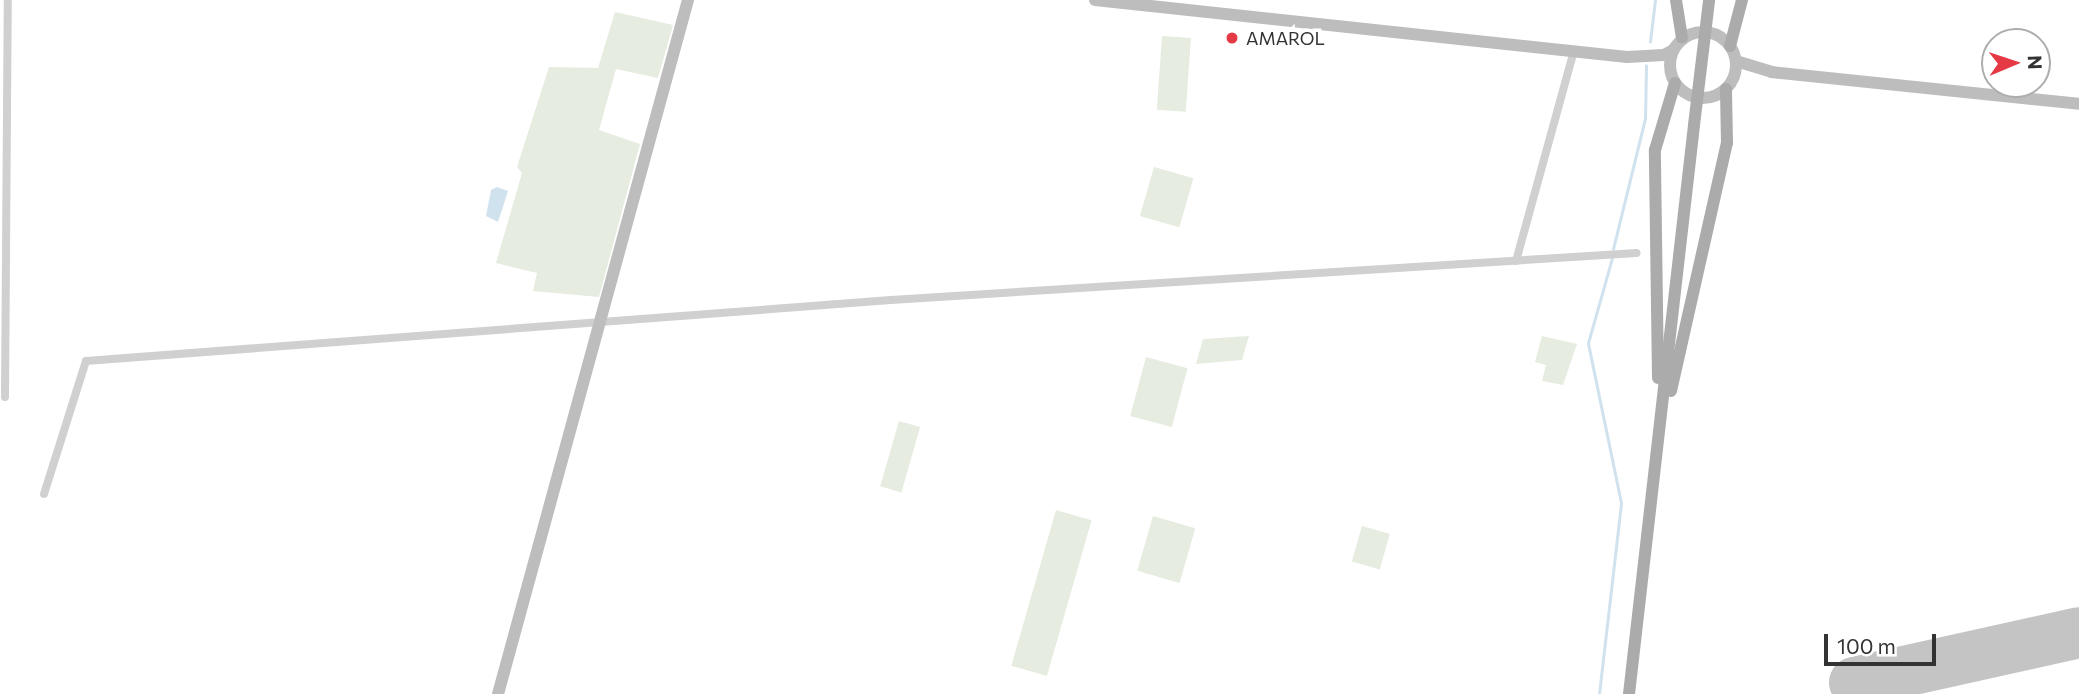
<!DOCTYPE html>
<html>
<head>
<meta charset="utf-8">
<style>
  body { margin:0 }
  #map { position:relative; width:2079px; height:694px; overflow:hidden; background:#fff; font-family:Commissioner,sans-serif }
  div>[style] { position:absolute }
  .green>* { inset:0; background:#e6ecdf; transform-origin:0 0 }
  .water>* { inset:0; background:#cfe2ee }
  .stream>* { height:2.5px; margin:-1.25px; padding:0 1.25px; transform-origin:1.25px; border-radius:1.25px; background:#cfe2ee }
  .runway>* { height:51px; margin:-25.5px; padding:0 25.5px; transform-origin:25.5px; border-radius:25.5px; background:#c4c4c4 }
  .street>* { height:8px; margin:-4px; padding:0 4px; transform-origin:4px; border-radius:4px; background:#d0d0d0 }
  .secondary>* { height:12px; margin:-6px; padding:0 6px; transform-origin:6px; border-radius:6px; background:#bdbdbd }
  .secondary>.ring { margin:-6px; padding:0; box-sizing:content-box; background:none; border:12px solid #bdbdbd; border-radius:50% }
  .primary>* { height:12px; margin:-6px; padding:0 6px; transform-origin:6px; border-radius:6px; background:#ababab }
  .primary-bridge>* { height:12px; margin:-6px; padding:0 6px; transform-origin:6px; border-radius:6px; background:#ababab }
  .dots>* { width:19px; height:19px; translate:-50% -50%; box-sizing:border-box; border:4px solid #fff; border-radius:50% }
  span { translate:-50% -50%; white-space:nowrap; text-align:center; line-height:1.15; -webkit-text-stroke:7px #fff; paint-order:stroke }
  .poi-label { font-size:18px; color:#333 }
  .left { translate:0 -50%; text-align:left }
  .north { position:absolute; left:1981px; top:28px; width:70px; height:70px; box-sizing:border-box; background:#fff; border:2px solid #adadad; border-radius:50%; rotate:88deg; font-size:19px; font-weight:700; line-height:28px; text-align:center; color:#333 }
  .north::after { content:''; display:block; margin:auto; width:24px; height:32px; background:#e63946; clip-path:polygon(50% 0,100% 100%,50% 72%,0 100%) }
  .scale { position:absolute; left:1824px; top:634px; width:112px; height:32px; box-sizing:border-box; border:4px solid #333; border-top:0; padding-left:9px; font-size:21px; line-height:24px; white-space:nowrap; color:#333; -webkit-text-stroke:5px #fff; paint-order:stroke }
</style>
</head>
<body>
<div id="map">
  <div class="green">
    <div style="clip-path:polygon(615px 12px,673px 25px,658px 78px,616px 69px,599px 130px,640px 144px,599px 297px,533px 291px,537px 273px,496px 263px,522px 173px,517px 167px,549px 67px,598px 68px)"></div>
    <div style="left:1162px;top:36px;width:29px;height:74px;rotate:4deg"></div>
    <div style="left:1154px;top:167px;width:41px;height:51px;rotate:16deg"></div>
    <div style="clip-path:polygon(1249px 336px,1242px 360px,1196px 364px,1203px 339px)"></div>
    <div style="clip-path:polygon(1542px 336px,1577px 344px,1563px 385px,1542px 381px,1546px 365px,1535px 362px)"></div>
    <div style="left:1146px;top:357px;width:43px;height:61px;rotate:15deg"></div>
    <div style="left:899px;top:421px;width:22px;height:68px;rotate:16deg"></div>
    <div style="left:1056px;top:510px;width:37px;height:162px;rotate:16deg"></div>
    <div style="left:1153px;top:516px;width:44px;height:57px;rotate:16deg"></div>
    <div style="left:1362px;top:526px;width:29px;height:37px;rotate:16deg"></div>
  </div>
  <div class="water">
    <div style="clip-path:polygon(497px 187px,508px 191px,498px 222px,486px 216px,491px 190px)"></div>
  </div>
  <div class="stream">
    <div style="left:1650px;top:42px;width:42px;rotate:-83.2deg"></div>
    <div style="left:1613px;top:249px;width:134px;rotate:-76.2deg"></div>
    <div style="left:1645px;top:119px;width:53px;rotate:-88.9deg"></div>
    <div style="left:1599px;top:694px;width:192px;rotate:-83.4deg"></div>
    <div style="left:1621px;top:503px;width:163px;rotate:-101.7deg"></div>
    <div style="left:1588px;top:343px;width:88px;rotate:-74.2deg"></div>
  </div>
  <div class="runway">
    <div style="left:1854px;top:682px;width:230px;rotate:-12.5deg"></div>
  </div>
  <div class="street">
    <div style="left:1516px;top:261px;width:218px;rotate:-74.6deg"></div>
    <div style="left:5px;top:397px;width:397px;rotate:-89.6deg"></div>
    <div style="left:44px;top:494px;width:139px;rotate:-72.5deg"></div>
    <div style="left:86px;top:361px;width:807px;rotate:-4.33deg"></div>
    <div style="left:891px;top:300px;width:747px;rotate:-3.61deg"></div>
  </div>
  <div class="secondary">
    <div style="left:1095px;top:0;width:535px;rotate:6.12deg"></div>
    <div style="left:1627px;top:57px;width:37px;rotate:-3deg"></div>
    <div style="left:1664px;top:55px;width:10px;rotate:-29deg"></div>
    <div class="ring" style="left:1670px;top:32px;width:54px;height:54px"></div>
    <div style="left:1736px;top:61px;width:37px;rotate:17deg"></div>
    <div style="left:1771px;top:72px;width:310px;rotate:5.9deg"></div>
    <div style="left:498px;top:694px;width:720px;rotate:-74.69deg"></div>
  </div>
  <div class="primary">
    <div style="left:1676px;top:0;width:38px;rotate:81deg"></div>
    <div style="left:1730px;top:46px;width:48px;rotate:-75.4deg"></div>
    <div style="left:1658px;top:378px;width:228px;rotate:-90.8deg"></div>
    <div style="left:1655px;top:150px;width:70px;rotate:-73.4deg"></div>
    <div style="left:1671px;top:391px;width:254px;rotate:-77.3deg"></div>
    <div style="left:1727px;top:143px;width:54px;rotate:-91.1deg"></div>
    <div style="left:1629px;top:694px;width:573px;rotate:-83.48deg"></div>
  </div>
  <div class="primary-bridge">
    <div style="left:1694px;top:125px;width:125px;rotate:-83.1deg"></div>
  </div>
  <div class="dots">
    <div style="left:1232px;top:38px;background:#e63946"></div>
  </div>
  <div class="poi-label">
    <span class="left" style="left:1246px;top:38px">AMAROL</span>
  </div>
  <div class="north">N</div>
  <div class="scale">100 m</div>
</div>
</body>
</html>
